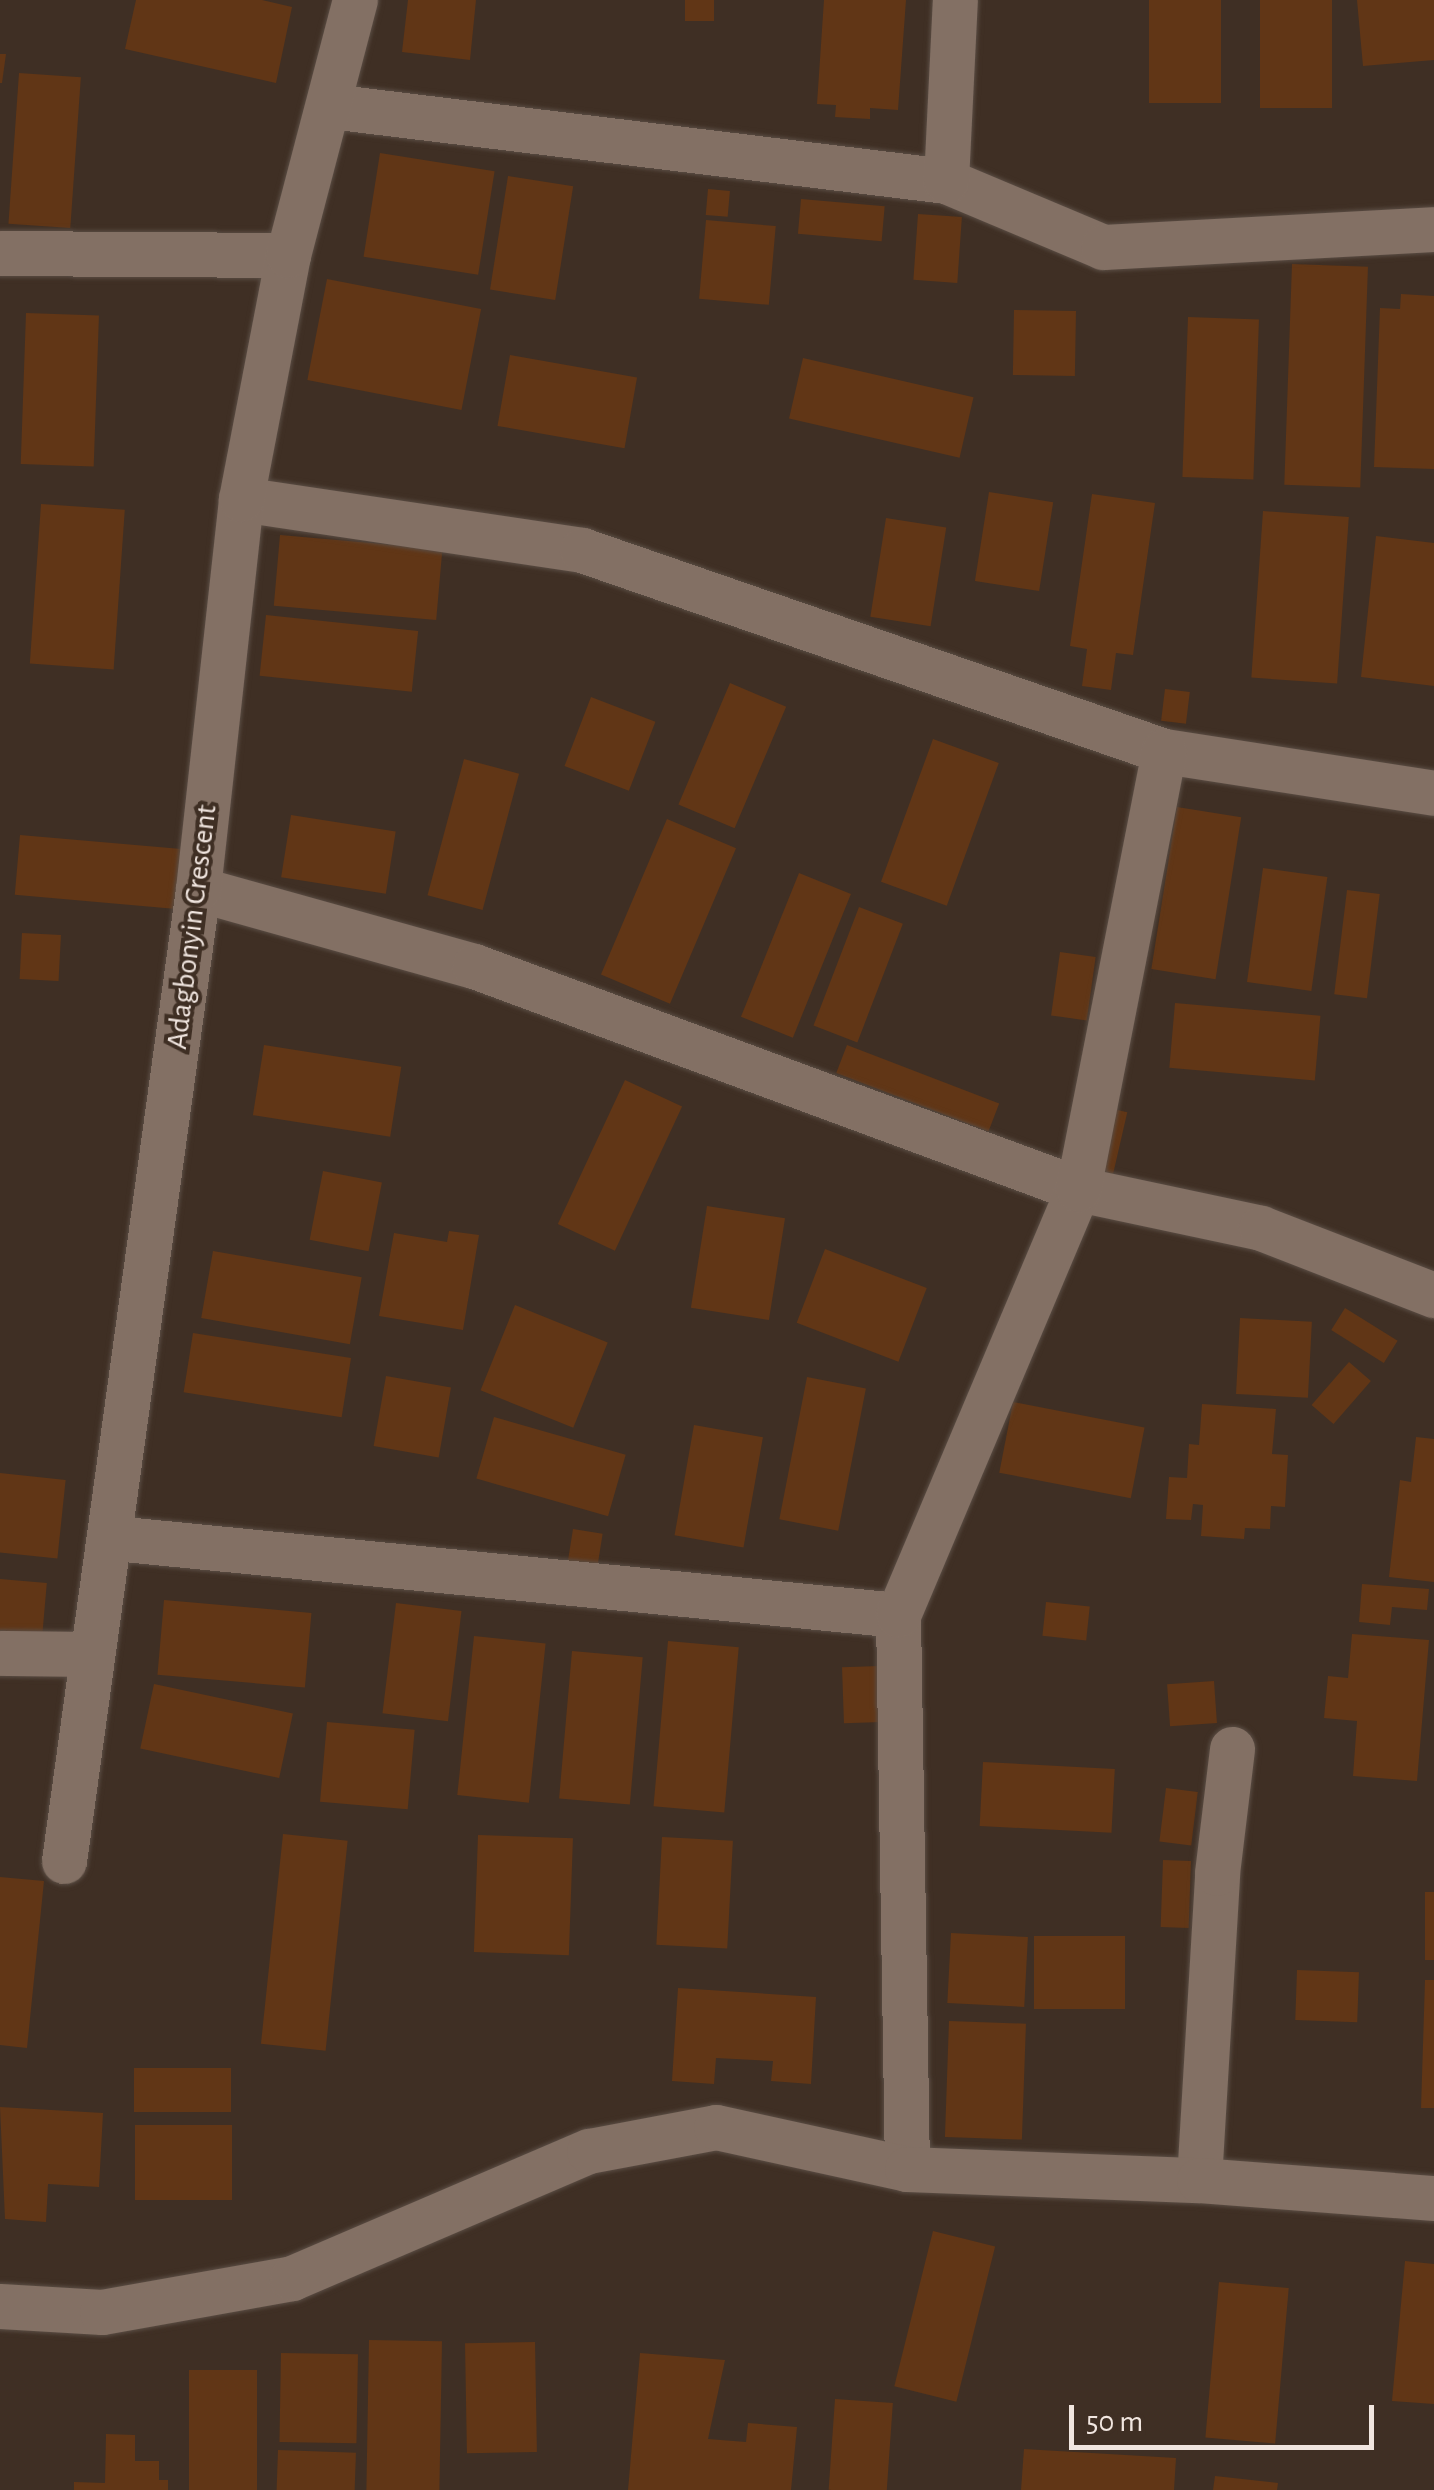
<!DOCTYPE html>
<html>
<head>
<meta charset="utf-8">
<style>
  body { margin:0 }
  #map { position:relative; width:1434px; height:2490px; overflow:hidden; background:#3f2f24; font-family:"Alegreya Sans",sans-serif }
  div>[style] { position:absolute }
  .building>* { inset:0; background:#613616; transform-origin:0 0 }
  .roads { filter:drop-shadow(0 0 2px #5a4d44) drop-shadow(0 0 2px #5a4d44) }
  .street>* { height:45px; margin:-22.5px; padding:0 22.5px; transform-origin:22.5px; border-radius:22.5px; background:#837064 }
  span { translate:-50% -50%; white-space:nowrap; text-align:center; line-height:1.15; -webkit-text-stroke:8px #3f2f24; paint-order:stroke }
  .street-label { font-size:30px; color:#f1e6e0 }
  .scale { position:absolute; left:1069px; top:2405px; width:305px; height:45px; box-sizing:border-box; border:5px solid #f1e6e0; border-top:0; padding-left:12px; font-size:30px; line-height:35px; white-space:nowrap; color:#f1e6e0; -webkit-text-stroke:8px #3f2f24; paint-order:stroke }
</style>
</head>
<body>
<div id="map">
  <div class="building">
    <div style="clip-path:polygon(136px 0,262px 0,292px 7px,276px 83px,125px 49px)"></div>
    <div style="clip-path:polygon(408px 0,476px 0,470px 60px,402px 52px)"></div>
    <div style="left:685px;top:0;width:29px;height:21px"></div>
    <div style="clip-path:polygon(824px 0,906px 0,898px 110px,870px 108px,870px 119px,835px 117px,836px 105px,817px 104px)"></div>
    <div style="left:1149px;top:0;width:72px;height:103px"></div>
    <div style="left:1260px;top:0;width:72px;height:108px"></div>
    <div style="clip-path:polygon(1357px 0,1434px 0,1434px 60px,1363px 66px)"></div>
    <div style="clip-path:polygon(0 54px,6px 54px,2px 83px,0 83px)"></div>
    <div style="left:19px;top:73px;width:62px;height:151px;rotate:4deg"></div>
    <div style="left:380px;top:153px;width:116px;height:105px;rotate:9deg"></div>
    <div style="left:508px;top:176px;width:66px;height:115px;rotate:9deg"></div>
    <div style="left:708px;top:189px;width:22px;height:26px;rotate:5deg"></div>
    <div style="left:801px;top:199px;width:84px;height:35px;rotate:5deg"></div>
    <div style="left:918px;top:214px;width:44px;height:66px;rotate:4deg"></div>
    <div style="left:706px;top:220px;width:70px;height:79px;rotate:5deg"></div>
    <div style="left:1292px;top:264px;width:76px;height:221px;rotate:2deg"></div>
    <div style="left:327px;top:279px;width:157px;height:103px;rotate:11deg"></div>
    <div style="clip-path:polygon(1401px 294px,1434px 296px,1434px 469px,1374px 467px,1380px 308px,1400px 309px)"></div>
    <div style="left:1014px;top:310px;width:62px;height:65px;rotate:1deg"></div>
    <div style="left:26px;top:313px;width:73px;height:151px;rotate:2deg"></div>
    <div style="left:1188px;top:317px;width:71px;height:160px;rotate:2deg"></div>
    <div style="left:510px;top:355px;width:129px;height:72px;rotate:10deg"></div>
    <div style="left:803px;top:358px;width:175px;height:62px;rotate:13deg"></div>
    <div style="left:989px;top:492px;width:65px;height:90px;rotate:9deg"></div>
    <div style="clip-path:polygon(1092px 494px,1155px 503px,1133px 655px,1116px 653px,1111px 690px,1082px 686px,1087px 649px,1070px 646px)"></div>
    <div style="left:41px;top:504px;width:84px;height:160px;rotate:4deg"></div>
    <div style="left:1263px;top:511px;width:86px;height:167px;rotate:4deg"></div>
    <div style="left:886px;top:518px;width:61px;height:100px;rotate:9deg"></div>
    <div style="left:280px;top:535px;width:163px;height:71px;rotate:5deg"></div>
    <div style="clip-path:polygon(1376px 536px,1434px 543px,1434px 686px,1361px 677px)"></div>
    <div style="left:266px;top:615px;width:153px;height:61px;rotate:6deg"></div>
    <div style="left:730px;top:683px;width:61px;height:132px;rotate:23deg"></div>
    <div style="left:1165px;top:689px;width:25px;height:32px;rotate:7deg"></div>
    <div style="left:591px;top:697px;width:69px;height:74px;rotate:21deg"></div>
    <div style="left:933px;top:739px;width:70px;height:152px;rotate:20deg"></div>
    <div style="left:464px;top:759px;width:57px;height:141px;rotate:15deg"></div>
    <div style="left:1177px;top:807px;width:65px;height:164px;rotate:9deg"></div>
    <div style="left:291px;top:815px;width:106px;height:63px;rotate:9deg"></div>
    <div style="left:667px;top:819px;width:75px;height:169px;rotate:23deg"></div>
    <div style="left:20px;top:835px;width:162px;height:60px;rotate:5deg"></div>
    <div style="left:1263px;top:868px;width:65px;height:115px;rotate:8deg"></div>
    <div style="left:799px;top:873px;width:56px;height:155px;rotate:22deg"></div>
    <div style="left:1347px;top:890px;width:33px;height:105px;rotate:7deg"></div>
    <div style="left:859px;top:907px;width:47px;height:127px;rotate:21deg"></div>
    <div style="left:22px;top:933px;width:39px;height:46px;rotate:3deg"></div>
    <div style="left:1060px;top:952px;width:36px;height:64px;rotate:8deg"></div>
    <div style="left:1175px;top:1003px;width:146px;height:65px;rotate:5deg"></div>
    <div style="left:264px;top:1045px;width:139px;height:71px;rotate:9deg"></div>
    <div style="left:847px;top:1045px;width:163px;height:30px;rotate:21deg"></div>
    <div style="left:625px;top:1080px;width:63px;height:159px;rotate:25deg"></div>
    <div style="left:1100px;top:1106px;width:28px;height:63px;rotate:13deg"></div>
    <div style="left:323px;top:1171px;width:60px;height:70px;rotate:11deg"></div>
    <div style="left:707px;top:1206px;width:79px;height:103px;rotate:9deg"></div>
    <div style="clip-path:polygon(449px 1231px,479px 1235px,463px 1330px,379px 1316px,394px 1233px,447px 1242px)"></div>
    <div style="left:825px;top:1249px;width:109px;height:79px;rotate:21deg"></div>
    <div style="left:213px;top:1251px;width:151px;height:68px;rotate:10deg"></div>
    <div style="left:515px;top:1305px;width:100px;height:92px;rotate:22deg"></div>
    <div style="left:1345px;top:1308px;width:62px;height:26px;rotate:32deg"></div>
    <div style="left:1240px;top:1318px;width:72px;height:76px;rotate:3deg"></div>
    <div style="left:193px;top:1333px;width:160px;height:60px;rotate:9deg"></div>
    <div style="left:1349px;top:1362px;width:29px;height:57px;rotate:41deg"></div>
    <div style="left:386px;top:1376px;width:66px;height:71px;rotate:10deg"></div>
    <div style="left:807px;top:1377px;width:60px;height:145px;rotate:11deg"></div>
    <div style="left:1013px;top:1402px;width:134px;height:72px;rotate:11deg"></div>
    <div style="clip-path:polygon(1202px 1404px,1276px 1409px,1272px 1454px,1288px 1455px,1285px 1507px,1271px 1506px,1270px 1529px,1245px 1528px,1244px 1539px,1201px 1536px,1203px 1505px,1193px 1504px,1191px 1520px,1166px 1519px,1169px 1477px,1187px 1478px,1189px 1444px,1199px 1445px)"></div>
    <div style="left:494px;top:1417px;width:137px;height:64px;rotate:16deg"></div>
    <div style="left:694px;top:1425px;width:70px;height:112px;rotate:10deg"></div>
    <div style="clip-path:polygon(1416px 1437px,1434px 1439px,1434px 1582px,1389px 1577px,1400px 1480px,1411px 1482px)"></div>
    <div style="left:0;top:1473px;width:66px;height:79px;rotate:6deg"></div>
    <div style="left:573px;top:1529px;width:30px;height:36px;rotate:9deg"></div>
    <div style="left:0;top:1579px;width:47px;height:51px;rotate:5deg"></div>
    <div style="clip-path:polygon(1362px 1584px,1429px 1589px,1427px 1610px,1392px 1607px,1390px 1625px,1359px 1622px)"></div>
    <div style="left:164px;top:1600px;width:148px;height:75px;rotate:5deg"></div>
    <div style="left:1046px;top:1602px;width:44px;height:34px;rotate:6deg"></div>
    <div style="left:396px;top:1603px;width:66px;height:111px;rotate:7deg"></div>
    <div style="clip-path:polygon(1352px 1634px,1429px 1640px,1417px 1781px,1353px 1776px,1357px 1721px,1324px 1718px,1328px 1676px,1348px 1678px)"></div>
    <div style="left:474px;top:1636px;width:72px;height:160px;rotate:6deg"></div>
    <div style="left:668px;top:1641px;width:71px;height:166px;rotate:5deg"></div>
    <div style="left:572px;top:1651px;width:71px;height:148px;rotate:5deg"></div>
    <div style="left:880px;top:1666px;width:56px;height:38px;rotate:88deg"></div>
    <div style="left:1214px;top:1681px;width:42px;height:47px;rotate:86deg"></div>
    <div style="left:154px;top:1684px;width:142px;height:66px;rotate:12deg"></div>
    <div style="left:327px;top:1722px;width:88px;height:80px;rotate:5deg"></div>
    <div style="left:983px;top:1762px;width:132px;height:64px;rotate:3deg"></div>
    <div style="left:1166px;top:1788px;width:32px;height:54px;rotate:7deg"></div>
    <div style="left:283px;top:1834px;width:65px;height:211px;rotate:6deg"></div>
    <div style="left:478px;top:1835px;width:95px;height:117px;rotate:2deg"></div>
    <div style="left:662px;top:1837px;width:71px;height:108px;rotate:3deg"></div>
    <div style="left:1163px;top:1860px;width:28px;height:67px;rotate:2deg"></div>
    <div style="clip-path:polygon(0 1877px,44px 1881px,27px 2048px,0 2045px)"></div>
    <div style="left:1425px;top:1892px;width:9px;height:68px"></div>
    <div style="left:951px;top:1933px;width:77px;height:70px;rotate:3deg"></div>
    <div style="left:1125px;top:1936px;width:73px;height:91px;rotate:90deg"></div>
    <div style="left:1297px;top:1970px;width:62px;height:50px;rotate:2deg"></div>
    <div style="clip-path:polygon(1425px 1980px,1434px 1980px,1434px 2108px,1421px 2108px)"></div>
    <div style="clip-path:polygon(678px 1988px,816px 1997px,811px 2084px,771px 2081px,773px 2061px,716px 2058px,714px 2084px,672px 2081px)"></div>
    <div style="left:949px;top:2021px;width:77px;height:116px;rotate:2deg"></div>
    <div style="left:231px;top:2068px;width:44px;height:97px;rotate:90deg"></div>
    <div style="clip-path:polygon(0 2107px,103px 2113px,99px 2187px,48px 2184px,46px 2222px,5px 2219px)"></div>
    <div style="left:135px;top:2125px;width:97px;height:75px"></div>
    <div style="left:933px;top:2231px;width:64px;height:160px;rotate:14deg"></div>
    <div style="clip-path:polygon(1405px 2261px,1434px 2264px,1434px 2404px,1392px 2401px)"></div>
    <div style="left:1219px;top:2282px;width:70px;height:156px;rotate:5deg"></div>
    <div style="left:369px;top:2340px;width:73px;height:150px;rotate:1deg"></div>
    <div style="left:535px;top:2342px;width:110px;height:70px;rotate:89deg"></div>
    <div style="left:281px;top:2353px;width:77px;height:89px;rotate:1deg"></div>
    <div style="clip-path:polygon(640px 2353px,725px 2360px,708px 2439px,746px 2442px,748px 2423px,797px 2427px,791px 2490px,628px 2490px)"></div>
    <div style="left:189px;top:2370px;width:68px;height:120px"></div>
    <div style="left:835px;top:2399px;width:58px;height:91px;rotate:4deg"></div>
    <div style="clip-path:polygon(106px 2434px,135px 2435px,135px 2461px,159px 2461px,159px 2480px,168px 2480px,168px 2490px,74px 2490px,74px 2482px,105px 2483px)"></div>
    <div style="clip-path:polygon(1024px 2449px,1176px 2458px,1174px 2490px,1021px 2490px)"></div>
    <div style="left:278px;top:2450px;width:78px;height:40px;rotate:2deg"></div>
    <div style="clip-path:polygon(1215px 2476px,1278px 2483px,1277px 2490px,1213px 2490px)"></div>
  </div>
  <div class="roads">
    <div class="street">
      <div style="left:330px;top:106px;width:621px;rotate:6.94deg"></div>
      <div style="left:946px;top:181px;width:170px;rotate:22.8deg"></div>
      <div style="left:1103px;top:247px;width:331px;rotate:-3.1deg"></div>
      <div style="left:946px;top:181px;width:181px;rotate:-87.2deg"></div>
      <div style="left:0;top:253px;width:288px;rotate:0.4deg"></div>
      <div style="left:241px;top:499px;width:345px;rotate:8.5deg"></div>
      <div style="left:582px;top:550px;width:616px;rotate:19.05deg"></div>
      <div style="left:1164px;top:751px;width:273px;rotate:8.8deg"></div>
      <div style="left:198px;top:889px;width:287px;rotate:15.6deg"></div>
      <div style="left:474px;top:966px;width:644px;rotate:20.26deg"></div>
      <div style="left:1078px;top:1189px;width:187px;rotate:12deg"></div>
      <div style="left:1261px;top:1228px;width:186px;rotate:21.2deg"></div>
      <div style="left:114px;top:1538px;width:788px;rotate:5.61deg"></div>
      <div style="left:0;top:1653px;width:89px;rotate:0.6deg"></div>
      <div style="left:64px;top:1861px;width:981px;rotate:-82.15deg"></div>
      <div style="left:198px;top:889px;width:392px;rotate:-83.7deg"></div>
      <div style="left:241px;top:499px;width:248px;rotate:-79.1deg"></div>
      <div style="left:288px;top:255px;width:264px;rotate:-75.3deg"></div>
      <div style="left:907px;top:2169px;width:554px;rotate:-90.93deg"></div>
      <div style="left:898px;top:1615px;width:462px;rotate:-67.1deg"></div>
      <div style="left:1078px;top:1189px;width:446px;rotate:-78.9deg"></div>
      <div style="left:1199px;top:2180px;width:308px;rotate:-86.6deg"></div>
      <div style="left:1217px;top:1873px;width:125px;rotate:-83.1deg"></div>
      <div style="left:0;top:2306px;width:102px;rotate:3.4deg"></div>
      <div style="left:102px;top:2312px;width:193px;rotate:-10.1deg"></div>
      <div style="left:292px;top:2278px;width:323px;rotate:-23.2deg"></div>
      <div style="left:589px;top:2151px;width:129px;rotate:-10.7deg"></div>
      <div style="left:716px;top:2127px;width:196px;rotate:12.4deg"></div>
      <div style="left:907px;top:2169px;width:292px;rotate:2.2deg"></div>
      <div style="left:1199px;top:2180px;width:236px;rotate:4.4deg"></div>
    </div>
  </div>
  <div class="street-label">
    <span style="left:192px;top:927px;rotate:-83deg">Adagbonyin Crescent</span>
  </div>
  <div class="scale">50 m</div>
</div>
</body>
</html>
